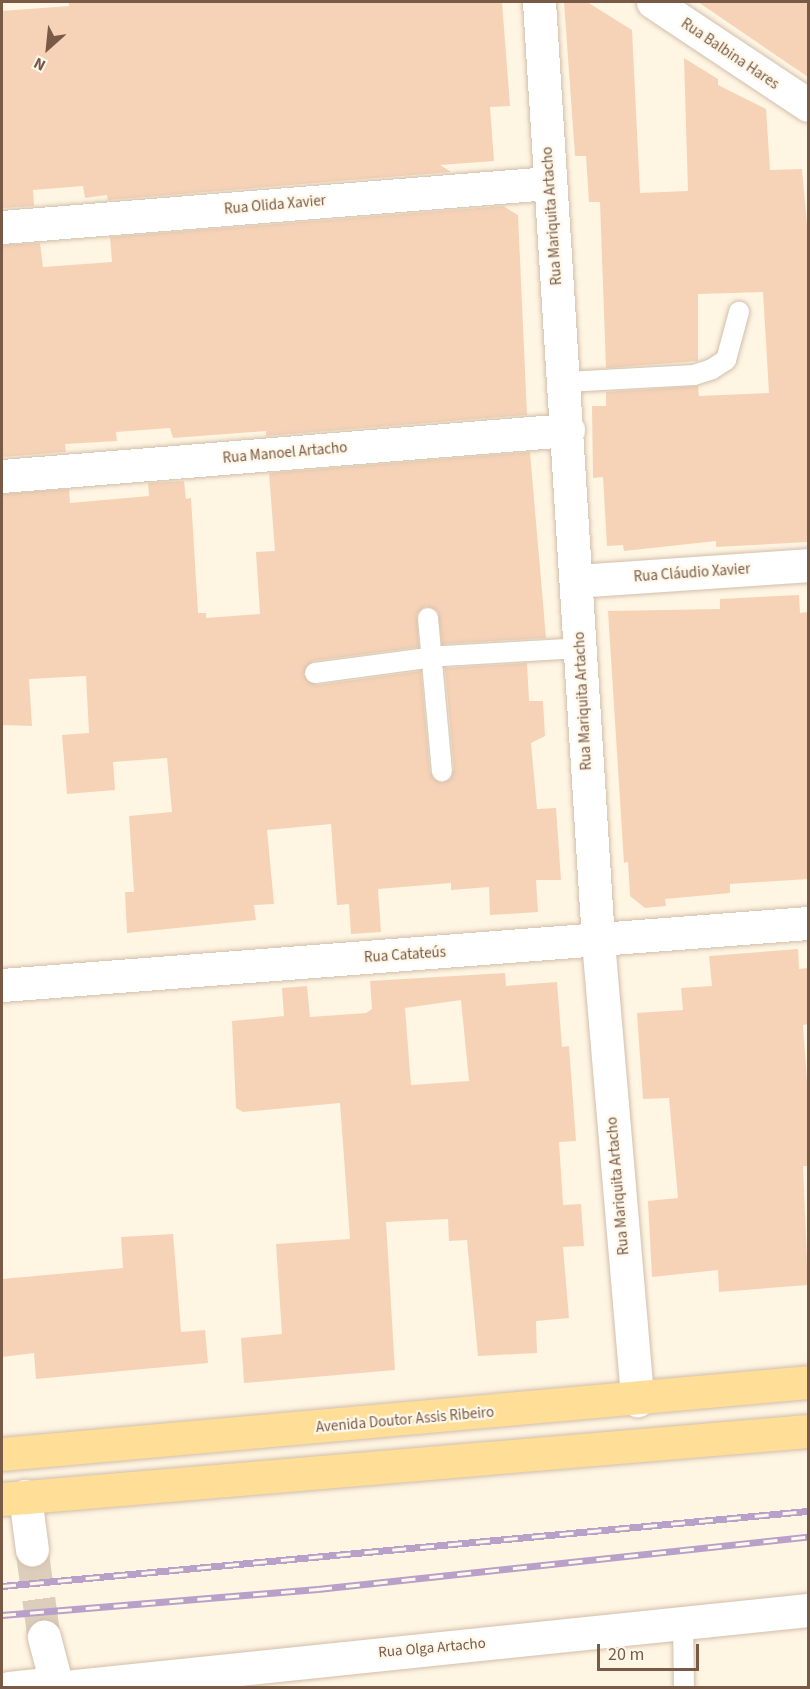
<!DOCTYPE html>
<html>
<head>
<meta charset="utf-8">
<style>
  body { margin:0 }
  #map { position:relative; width:810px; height:1689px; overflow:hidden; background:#fef5e2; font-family:"Source Sans 3",sans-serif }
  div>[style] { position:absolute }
  .building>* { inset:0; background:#f6d3b7 }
  .minor-tunnel>* { height:33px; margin-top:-16.5px; transform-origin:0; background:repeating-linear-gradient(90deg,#dccebb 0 33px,transparent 0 49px) }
  .roads { filter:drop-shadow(0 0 2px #d2beaa) drop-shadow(0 0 2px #d2beaa) }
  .service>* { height:20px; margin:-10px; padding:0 10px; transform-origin:10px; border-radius:10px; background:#fff }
  .minor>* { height:33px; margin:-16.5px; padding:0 16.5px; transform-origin:16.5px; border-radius:16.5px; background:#fff }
  .primary>* { height:33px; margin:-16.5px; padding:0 16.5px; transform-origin:16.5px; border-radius:16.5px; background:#ffde98 }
  .rail>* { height:7px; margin-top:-3.5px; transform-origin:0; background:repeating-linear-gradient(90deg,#fff8ea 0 14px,#b8a0c9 0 28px); box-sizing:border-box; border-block:2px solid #b8a0c9 }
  span { translate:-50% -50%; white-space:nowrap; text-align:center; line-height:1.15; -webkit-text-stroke:4.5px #fff8ea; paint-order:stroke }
  .street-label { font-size:15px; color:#785a46 }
  .frame { position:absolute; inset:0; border:3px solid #785a46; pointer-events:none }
  .north { position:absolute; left:18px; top:18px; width:60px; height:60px; -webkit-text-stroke:4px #fff8ea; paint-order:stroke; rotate:207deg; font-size:16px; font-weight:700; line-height:24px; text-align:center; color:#785a46 }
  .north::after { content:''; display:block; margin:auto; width:21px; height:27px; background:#785a46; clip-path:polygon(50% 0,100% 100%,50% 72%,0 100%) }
  .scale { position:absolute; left:597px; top:1644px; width:102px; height:27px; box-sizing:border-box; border:3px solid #785a46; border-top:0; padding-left:8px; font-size:18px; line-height:21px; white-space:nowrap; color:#785a46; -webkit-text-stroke:4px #fff8ea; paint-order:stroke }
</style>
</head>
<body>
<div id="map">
  <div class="building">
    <div style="clip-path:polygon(69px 2px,502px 2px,510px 106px,490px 107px,494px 161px,440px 165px,451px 172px,108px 200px,107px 195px,85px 198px,83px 186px,33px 190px,34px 206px,2px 208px,2px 11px,69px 6px)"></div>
    <div style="clip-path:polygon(564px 2px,587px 2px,632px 30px,640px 193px,688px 191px,684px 58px,718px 79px,718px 85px,766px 109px,770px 170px,802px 169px,808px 235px,808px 542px,716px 547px,716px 541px,624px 551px,623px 545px,607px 546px,603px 477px,593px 478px,592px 406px,606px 406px,606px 392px,698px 386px,699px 396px,769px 393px,763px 292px,698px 294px,698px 361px,606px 368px,600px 202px,589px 202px,586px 156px,575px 156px)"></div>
    <div style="clip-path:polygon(698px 2px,808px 2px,808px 77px)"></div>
    <div style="clip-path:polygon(503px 206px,518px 215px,527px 415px,266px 436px,266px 431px,173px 438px,170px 428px,116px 432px,117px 441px,65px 444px,66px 452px,2px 457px,2px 245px,40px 243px,43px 267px,112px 262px,110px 237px)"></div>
    <div style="clip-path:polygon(530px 452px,546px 638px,442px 644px,438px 612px,426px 606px,417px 614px,419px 647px,313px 661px,303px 674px,317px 685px,421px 671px,430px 772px,442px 783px,454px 770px,445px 668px,527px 663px,529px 701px,543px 701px,545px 736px,531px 743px,537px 809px,556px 808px,561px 880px,536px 880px,538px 912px,490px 915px,489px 887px,451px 890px,451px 883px,378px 889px,381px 932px,351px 934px,349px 904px,337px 905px,331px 824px,267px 830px,274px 904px,254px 905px,256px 920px,127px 933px,125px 892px,134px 892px,129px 816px,172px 812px,167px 758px,113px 762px,115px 790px,67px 794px,62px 735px,89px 733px,86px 676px,29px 679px,32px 726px,2px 725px,2px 494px,69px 489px,70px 503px,149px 496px,148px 483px,184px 481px,186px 499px,191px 498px,198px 613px,206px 613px,206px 618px,260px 614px,256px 552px,275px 551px,269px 473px)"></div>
    <div style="clip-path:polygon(799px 595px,800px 613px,808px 612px,808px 879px,730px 884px,730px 893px,665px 899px,666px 906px,645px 908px,630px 896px,628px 862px,624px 863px,608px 611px,720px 609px,720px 599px)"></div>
    <div style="clip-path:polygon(798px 949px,799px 969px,808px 968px,808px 1024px,803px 1025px,808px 1096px,808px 1166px,803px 1166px,808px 1285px,719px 1292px,718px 1270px,652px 1277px,648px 1201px,678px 1198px,669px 1098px,643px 1099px,637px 1013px,683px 1010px,681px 988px,712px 986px,709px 956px)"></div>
    <div style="clip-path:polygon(evenodd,505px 973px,506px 986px,557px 982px,562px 1047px,569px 1046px,576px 1141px,559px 1142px,563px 1205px,581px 1204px,584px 1246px,563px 1247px,569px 1318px,536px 1321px,537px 1353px,478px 1356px,467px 1240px,449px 1241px,448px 1219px,386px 1222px,395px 1370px,244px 1383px,241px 1338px,282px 1334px,276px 1244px,350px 1239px,340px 1103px,243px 1112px,236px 1108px,232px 1021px,284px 1016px,282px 988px,307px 986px,310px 1017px,366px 1013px,372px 1009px,370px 981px,505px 973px,461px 1000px,469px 1081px,411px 1085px,405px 1008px,461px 1000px)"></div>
    <div style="clip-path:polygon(173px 1234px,181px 1332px,205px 1330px,208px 1363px,36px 1379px,34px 1353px,2px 1357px,2px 1279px,123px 1268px,121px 1237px)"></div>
  </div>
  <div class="minor-tunnel">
    <div style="left:32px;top:1550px;width:88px;rotate:82.1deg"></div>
  </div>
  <div class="roads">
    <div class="service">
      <div style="left:566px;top:382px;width:128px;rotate:-3.1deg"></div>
      <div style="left:694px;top:375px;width:19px;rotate:-18deg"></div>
      <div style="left:712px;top:369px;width:17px;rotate:-33deg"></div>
      <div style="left:726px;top:360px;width:50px;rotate:-74.8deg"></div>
      <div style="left:428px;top:618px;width:154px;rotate:84.8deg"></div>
      <div style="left:315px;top:673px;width:129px;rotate:-7.6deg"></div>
      <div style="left:443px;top:656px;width:137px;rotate:-3.3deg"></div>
      <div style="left:683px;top:1624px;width:64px;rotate:89.1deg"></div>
    </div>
    <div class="minor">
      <div style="left:539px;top:2px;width:941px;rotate:86.4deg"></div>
      <div style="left:598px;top:941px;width:461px;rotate:85.1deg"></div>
      <div style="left:653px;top:2px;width:186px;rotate:33.6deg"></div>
      <div style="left:2px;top:227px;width:549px;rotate:-4.6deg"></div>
      <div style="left:2px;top:476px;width:568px;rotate:-4.65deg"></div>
      <div style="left:576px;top:581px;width:233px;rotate:-3.9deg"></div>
      <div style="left:2px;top:985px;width:808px;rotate:-4.4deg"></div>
      <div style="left:25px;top:1496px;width:54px;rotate:82.6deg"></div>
      <div style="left:9px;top:1688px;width:47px;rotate:-6.1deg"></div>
      <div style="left:56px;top:1683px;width:48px;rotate:-104.6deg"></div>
      <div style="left:56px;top:1688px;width:756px;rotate:-5.92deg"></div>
    </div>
    <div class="primary">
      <div style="left:2px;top:1454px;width:809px;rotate:-5.1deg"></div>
      <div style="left:2px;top:1499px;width:809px;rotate:-4.82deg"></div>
    </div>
  </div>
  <div class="rail">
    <div style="left:2px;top:1586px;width:809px;rotate:-5.32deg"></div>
    <div style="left:2px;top:1615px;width:317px;rotate:-4.7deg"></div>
    <div style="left:318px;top:1589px;width:493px;rotate:-6.1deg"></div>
  </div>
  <div class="street-label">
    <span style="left:730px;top:54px;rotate:34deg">Rua Balbina Hares</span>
    <span style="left:275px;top:205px;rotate:-5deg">Rua Olida Xavier</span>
    <span style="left:552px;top:216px;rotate:-94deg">Rua Mariquita Artacho</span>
    <span style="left:285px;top:453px;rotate:-5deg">Rua Manoel Artacho</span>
    <span style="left:692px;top:573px;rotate:-4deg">Rua Cláudio Xavier</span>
    <span style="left:583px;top:701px;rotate:-93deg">Rua Mariquita Artacho</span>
    <span style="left:405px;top:955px;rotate:-4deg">Rua Catateús</span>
    <span style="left:618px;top:1186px;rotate:-95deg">Rua Mariquita Artacho</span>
    <span style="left:405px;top:1420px;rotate:-5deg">Avenida Doutor Assis Ribeiro</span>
    <span style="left:432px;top:1648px;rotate:-5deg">Rua Olga Artacho</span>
  </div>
  <div class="frame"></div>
  <div class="north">N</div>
  <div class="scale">20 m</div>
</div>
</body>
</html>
